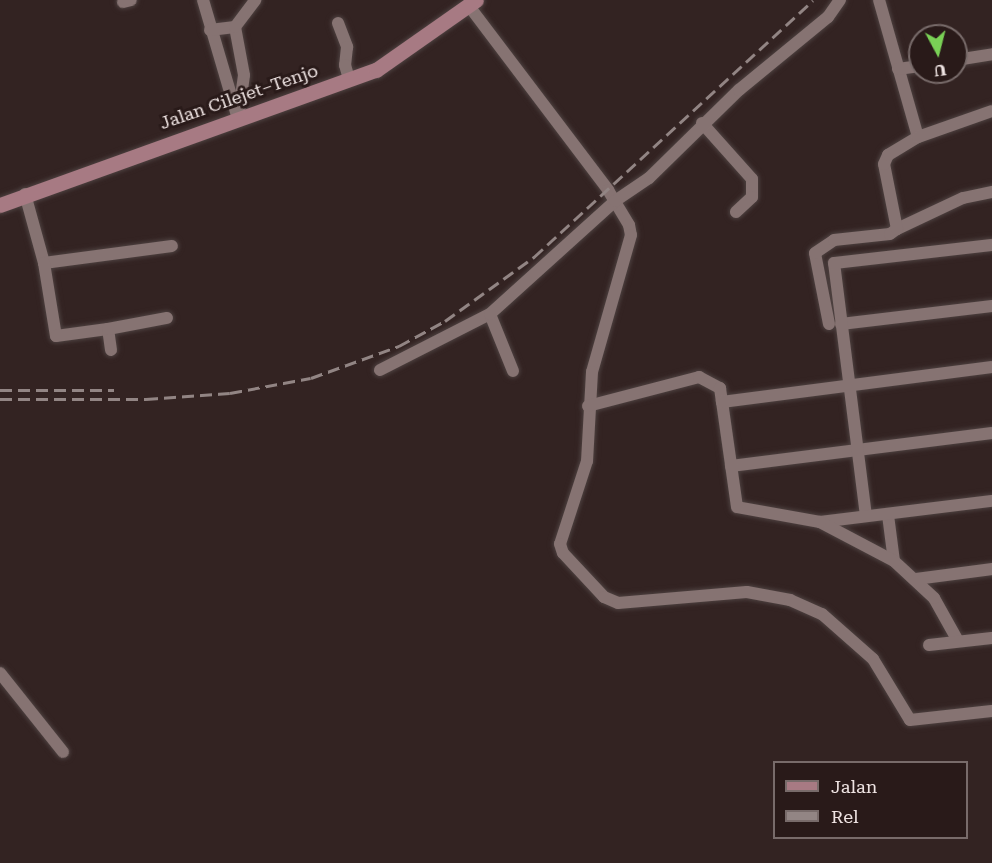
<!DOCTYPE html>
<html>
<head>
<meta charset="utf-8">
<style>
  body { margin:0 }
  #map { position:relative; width:992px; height:863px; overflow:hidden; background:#332322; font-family:"Roboto Serif",serif }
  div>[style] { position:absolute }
  .roads { filter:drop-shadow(0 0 2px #4d4140) drop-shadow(0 0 2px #4d4140) }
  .minor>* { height:12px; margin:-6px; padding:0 6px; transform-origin:6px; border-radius:6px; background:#867372 }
  .secondary>* { height:15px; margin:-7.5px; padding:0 7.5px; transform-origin:7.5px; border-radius:7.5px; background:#a77a83 }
  .rail>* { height:3px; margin-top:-1.5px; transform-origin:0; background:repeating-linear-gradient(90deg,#928584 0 12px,transparent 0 18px) }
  span { translate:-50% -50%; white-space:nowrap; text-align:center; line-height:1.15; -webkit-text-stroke:6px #291a19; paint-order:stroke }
  .street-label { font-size:18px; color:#efe4e3 }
  .legend { position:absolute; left:773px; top:761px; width:195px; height:78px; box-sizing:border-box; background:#291a19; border:2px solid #786b6a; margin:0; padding:8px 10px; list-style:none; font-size:18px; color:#efe4e3 }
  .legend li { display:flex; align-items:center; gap:12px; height:30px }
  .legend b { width:30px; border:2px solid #786b6a }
  .north { position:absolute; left:908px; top:24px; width:60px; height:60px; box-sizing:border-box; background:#291a19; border:2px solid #786b6a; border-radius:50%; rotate:173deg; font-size:16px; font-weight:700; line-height:24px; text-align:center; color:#efe4e3 }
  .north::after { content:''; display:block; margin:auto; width:21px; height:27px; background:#7ad156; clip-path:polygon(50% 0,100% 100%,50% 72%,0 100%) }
</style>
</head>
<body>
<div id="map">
  <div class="roads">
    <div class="minor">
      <div style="left:203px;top:0;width:124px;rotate:73.6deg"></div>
      <div style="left:879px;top:0;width:142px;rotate:74.1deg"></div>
      <div style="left:123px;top:2px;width:8px;rotate:-14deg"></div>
      <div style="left:469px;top:6px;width:231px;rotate:52.9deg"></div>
      <div style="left:608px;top:190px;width:41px;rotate:59deg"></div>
      <div style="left:629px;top:225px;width:10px;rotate:79deg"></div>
      <div style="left:631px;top:235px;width:142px;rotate:105.9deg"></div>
      <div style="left:592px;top:372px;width:89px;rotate:93.2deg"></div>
      <div style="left:587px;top:461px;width:87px;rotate:108deg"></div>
      <div style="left:560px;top:544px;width:9px;rotate:72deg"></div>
      <div style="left:563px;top:553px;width:60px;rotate:47deg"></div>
      <div style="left:604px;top:597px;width:15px;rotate:23deg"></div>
      <div style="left:618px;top:603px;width:129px;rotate:-4.9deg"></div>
      <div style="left:747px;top:592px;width:44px;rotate:10.5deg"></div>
      <div style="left:790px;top:600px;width:35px;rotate:24deg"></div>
      <div style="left:822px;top:614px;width:68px;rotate:41.4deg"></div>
      <div style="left:873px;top:659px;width:71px;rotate:58.8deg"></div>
      <div style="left:910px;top:720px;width:82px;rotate:-6.3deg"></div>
      <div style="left:338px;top:23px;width:26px;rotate:69deg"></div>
      <div style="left:347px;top:47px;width:18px;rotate:96deg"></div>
      <div style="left:345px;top:65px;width:15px;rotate:74deg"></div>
      <div style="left:210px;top:30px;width:25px;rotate:-7deg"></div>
      <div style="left:956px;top:60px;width:36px;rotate:-9deg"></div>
      <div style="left:898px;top:69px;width:22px;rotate:-8deg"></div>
      <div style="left:238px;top:119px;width:44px;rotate:-82.2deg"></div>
      <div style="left:244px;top:75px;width:49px;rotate:-100.6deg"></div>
      <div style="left:235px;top:27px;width:34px;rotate:-53deg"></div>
      <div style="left:702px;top:123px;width:75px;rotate:48.2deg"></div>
      <div style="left:752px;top:179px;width:18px;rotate:90deg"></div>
      <div style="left:752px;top:197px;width:22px;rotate:137deg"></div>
      <div style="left:25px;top:194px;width:72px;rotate:74.6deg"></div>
      <div style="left:44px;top:263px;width:129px;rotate:-7.6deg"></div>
      <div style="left:897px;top:229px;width:73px;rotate:-25.2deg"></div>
      <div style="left:963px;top:198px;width:30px;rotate:-12deg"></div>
      <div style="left:44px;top:263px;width:74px;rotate:80.7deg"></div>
      <div style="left:56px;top:336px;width:52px;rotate:-7.7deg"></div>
      <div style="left:829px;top:324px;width:72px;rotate:-101.2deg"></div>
      <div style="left:815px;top:253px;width:23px;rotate:-34deg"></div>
      <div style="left:834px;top:240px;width:56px;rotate:-6.1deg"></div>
      <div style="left:890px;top:234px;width:9px;rotate:-36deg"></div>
      <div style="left:897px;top:229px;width:66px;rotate:-101.3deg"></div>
      <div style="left:884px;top:164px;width:10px;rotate:-66deg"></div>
      <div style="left:888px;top:155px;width:35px;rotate:-31deg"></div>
      <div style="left:918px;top:137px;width:78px;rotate:-19.4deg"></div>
      <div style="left:841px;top:324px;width:152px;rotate:-6.8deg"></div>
      <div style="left:111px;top:350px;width:21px;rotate:-98deg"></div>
      <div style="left:108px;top:329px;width:60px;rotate:-10.6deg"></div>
      <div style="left:380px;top:370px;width:123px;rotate:-27deg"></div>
      <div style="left:513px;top:371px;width:61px;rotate:-112deg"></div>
      <div style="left:490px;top:314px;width:169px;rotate:-42.1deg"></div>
      <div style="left:615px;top:201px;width:41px;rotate:-34.1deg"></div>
      <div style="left:649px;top:178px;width:126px;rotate:-44.4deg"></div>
      <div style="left:739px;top:90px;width:115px;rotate:-39.4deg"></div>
      <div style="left:828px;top:17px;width:21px;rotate:-55deg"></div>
      <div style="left:588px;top:406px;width:115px;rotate:-14.6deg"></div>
      <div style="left:699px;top:377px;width:24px;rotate:28deg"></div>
      <div style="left:720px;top:388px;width:14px;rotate:82deg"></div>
      <div style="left:731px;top:466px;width:263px;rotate:-7.2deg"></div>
      <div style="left:888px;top:515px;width:46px;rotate:82.6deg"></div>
      <div style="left:866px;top:516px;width:255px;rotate:-97.2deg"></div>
      <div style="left:834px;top:263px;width:159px;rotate:-6.5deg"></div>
      <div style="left:820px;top:522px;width:173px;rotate:-7deg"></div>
      <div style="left:916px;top:579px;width:77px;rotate:-7.5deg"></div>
      <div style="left:958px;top:641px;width:49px;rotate:-119.2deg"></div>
      <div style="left:934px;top:598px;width:54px;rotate:-137.2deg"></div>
      <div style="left:894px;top:561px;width:84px;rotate:-152.2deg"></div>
      <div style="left:820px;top:522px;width:84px;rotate:-169.8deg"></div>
      <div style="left:737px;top:507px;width:106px;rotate:-98.1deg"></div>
      <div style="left:722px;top:402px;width:272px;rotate:-7.4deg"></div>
      <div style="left:929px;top:645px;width:63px;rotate:-6.3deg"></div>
      <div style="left:0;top:673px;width:101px;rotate:51.4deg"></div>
    </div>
    <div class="secondary">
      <div style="left:0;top:205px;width:400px;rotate:-19.8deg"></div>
      <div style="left:376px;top:70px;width:122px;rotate:-35deg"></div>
    </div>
  </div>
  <div class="rail">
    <div style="left:0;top:390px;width:114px"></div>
    <div style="left:0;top:399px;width:146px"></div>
    <div style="left:146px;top:399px;width:84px;rotate:-4.1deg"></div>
    <div style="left:230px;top:393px;width:82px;rotate:-10.5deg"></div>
    <div style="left:311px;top:378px;width:94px;rotate:-20deg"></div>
    <div style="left:399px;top:346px;width:52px;rotate:-28.5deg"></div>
    <div style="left:445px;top:321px;width:110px;rotate:-35.7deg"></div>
    <div style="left:534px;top:257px;width:379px;rotate:-42.6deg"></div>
  </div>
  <div class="street-label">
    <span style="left:239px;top:97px;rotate:-19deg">Jalan Cilejet–Tenjo</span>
  </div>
  <ul class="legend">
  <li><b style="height:8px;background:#a77a83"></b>Jalan</li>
  <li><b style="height:8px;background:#928584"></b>Rel</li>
  </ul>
  <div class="north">U</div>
</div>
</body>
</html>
